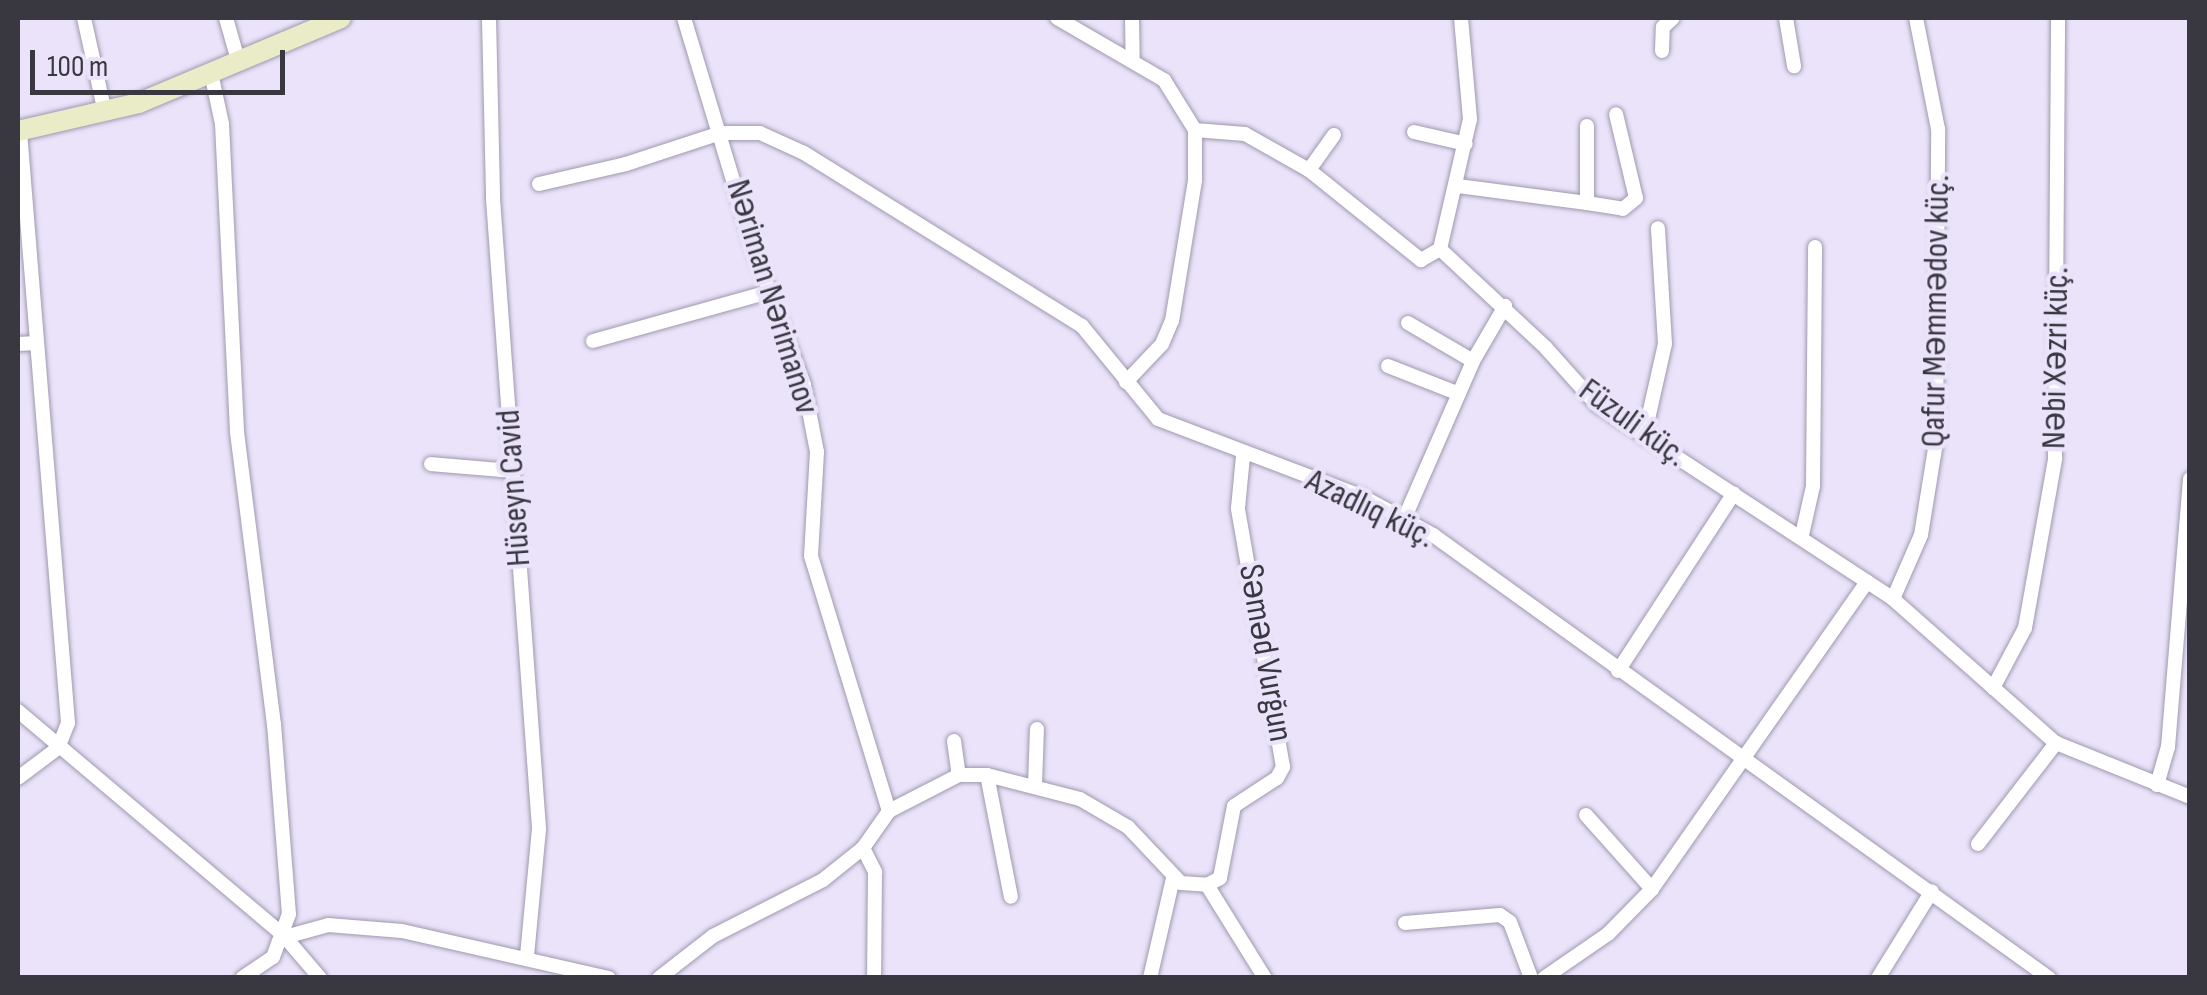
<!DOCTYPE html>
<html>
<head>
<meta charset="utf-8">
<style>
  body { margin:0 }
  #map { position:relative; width:2207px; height:995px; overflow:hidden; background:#eae3fa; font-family:"Sofia Sans Condensed",sans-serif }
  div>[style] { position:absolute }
  .roads { filter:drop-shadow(0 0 2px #9f99ae) drop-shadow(0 0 2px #9f99ae) }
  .street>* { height:14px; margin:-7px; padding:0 7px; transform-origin:7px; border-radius:7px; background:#fff }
  .secondary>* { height:20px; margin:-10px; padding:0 10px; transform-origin:10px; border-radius:10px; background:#eaecc8 }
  span { translate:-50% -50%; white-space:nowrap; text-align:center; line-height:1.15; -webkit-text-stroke:9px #eae3fa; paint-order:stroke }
  .street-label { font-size:35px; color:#393740 }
  .frame { position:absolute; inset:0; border:20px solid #393740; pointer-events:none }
  .scale { position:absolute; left:30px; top:50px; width:255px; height:45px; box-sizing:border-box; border:5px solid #393740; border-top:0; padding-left:12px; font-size:30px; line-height:35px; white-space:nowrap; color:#393740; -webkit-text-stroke:8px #eae3fa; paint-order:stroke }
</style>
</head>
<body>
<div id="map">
  <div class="roads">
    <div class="street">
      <div style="left:84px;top:18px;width:97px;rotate:77.5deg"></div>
      <div style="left:226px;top:18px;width:44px;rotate:74.1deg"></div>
      <div style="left:489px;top:18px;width:181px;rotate:88.7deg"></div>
      <div style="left:493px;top:199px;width:632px;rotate:85.82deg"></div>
      <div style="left:539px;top:829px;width:129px;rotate:95.4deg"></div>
      <div style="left:684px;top:18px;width:245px;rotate:73.2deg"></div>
      <div style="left:755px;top:253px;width:141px;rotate:69.6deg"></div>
      <div style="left:804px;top:385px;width:68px;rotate:79deg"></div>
      <div style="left:817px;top:452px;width:104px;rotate:93.3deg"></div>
      <div style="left:811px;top:556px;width:267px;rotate:73deg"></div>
      <div style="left:1057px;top:18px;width:124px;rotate:30.1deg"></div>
      <div style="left:1164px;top:80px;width:59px;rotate:58.2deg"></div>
      <div style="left:1195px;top:130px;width:50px;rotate:4.6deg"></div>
      <div style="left:1245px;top:134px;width:73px;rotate:29.4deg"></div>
      <div style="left:1309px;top:170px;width:144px;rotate:38.8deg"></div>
      <div style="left:1421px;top:260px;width:22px;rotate:-30deg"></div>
      <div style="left:1440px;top:249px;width:145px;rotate:43deg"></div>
      <div style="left:1546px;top:348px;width:76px;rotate:48.2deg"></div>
      <div style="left:1597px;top:405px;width:354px;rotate:33.2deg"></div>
      <div style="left:1893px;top:599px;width:217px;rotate:41.5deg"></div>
      <div style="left:2056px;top:743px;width:144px;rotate:21.9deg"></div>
      <div style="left:1132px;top:18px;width:39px;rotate:89deg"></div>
      <div style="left:1786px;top:18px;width:49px;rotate:80.5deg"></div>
      <div style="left:1662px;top:51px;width:24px;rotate:-88deg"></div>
      <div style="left:1663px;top:27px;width:13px;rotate:-42deg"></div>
      <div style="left:211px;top:73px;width:52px;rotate:77.8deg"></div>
      <div style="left:222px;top:124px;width:308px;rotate:87.2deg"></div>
      <div style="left:237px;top:432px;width:294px;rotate:82.8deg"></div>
      <div style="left:274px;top:724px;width:191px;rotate:85.5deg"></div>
      <div style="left:289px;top:914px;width:46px;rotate:110.4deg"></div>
      <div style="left:273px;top:957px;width:37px;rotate:146deg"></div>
      <div style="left:1414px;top:132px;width:53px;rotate:13deg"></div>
      <div style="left:1309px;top:170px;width:43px;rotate:-54.5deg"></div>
      <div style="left:539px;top:184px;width:89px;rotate:-12.9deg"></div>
      <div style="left:626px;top:164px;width:100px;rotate:-18.1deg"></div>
      <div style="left:721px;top:133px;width:39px"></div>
      <div style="left:760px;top:133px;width:48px;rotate:24.4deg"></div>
      <div style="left:804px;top:153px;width:327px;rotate:31.9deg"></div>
      <div style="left:1082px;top:326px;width:120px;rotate:50.7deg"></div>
      <div style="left:1158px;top:419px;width:219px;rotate:20.8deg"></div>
      <div style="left:1363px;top:497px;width:80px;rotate:28.5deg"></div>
      <div style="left:1433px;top:535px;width:759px;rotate:35.72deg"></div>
      <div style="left:1458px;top:186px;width:130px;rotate:7.5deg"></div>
      <div style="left:1587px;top:203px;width:77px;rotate:-90deg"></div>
      <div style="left:1587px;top:203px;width:36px;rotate:9deg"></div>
      <div style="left:1623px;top:209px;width:17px;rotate:-40deg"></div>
      <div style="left:1636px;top:198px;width:86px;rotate:-103.4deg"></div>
      <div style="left:1440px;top:249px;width:133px;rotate:-77deg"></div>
      <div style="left:1470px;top:119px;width:101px;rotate:-95.1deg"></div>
      <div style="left:1408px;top:323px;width:75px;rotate:30.3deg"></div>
      <div style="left:593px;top:341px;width:183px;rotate:-15.6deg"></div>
      <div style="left:18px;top:344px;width:19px;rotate:-3deg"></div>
      <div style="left:1388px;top:366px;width:76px;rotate:21.5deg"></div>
      <div style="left:1126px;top:382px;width:52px;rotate:-46.5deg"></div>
      <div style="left:1162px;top:344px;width:25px;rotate:-67deg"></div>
      <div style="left:1172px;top:321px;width:143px;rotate:-80.7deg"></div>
      <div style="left:1195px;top:180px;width:50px;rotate:-90deg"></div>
      <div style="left:1644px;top:437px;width:95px;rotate:-77.3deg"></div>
      <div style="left:1665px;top:344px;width:116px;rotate:-93.5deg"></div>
      <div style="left:431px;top:464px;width:82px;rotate:4.9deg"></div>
      <div style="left:1405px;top:517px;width:170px;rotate:-66.4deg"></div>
      <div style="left:1473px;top:361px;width:64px;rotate:-59.8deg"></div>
      <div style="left:1802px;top:535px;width:50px;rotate:-77.3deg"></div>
      <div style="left:1813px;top:486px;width:239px;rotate:-89.5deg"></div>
      <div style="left:1893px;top:599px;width:70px;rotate:-66.4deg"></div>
      <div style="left:1921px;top:535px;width:94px;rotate:-80.8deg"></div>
      <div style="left:1936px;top:442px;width:313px;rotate:-89.6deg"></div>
      <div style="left:1938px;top:129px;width:113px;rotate:-101.2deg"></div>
      <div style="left:1618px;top:671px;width:212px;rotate:-56.9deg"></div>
      <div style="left:1993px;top:688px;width:68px;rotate:-61.9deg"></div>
      <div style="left:2025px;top:628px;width:172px;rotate:-79.9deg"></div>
      <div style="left:2055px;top:459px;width:441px;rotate:-89.6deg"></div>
      <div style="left:18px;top:711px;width:350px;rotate:40.2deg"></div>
      <div style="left:285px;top:937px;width:54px;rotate:49.5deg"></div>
      <div style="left:954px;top:741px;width:34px;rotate:82deg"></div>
      <div style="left:987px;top:775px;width:124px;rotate:78.9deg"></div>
      <div style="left:18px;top:778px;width:50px;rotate:-36.9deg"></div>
      <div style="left:58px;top:748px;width:27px;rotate:-68deg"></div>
      <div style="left:68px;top:723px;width:594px;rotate:-94.64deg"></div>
      <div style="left:1035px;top:785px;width:56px;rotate:-88deg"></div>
      <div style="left:2157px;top:785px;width:40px;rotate:-74deg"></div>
      <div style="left:2168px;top:747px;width:269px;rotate:-85.3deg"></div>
      <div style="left:1586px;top:815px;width:99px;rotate:48.3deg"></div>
      <div style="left:1978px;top:844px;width:128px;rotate:-52.3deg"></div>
      <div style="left:863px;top:848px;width:27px;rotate:63deg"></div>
      <div style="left:875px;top:872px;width:106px;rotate:90.5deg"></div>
      <div style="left:1207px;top:885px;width:110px;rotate:58.1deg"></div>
      <div style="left:1405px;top:923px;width:95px;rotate:-4.8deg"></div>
      <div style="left:1500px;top:915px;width:12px;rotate:35deg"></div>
      <div style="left:1510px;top:922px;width:60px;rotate:69.4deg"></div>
      <div style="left:285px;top:937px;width:45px;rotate:-15.6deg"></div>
      <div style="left:328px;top:925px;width:74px;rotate:4.6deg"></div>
      <div style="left:402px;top:931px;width:212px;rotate:12.8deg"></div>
      <div style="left:659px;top:978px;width:68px;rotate:-37.9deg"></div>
      <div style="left:713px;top:936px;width:123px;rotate:-27deg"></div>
      <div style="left:823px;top:880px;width:51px;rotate:-38.7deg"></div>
      <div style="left:863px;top:848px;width:45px;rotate:-54.9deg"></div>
      <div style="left:889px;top:811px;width:79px;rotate:-27.2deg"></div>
      <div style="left:959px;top:775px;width:28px"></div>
      <div style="left:987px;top:775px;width:96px;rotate:14.5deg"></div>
      <div style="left:1080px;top:799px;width:56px;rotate:30.3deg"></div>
      <div style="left:1128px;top:827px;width:77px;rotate:46.6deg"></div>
      <div style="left:1181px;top:883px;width:26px;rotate:4deg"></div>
      <div style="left:1207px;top:885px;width:15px;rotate:-28deg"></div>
      <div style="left:1220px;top:878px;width:73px;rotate:-79deg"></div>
      <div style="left:1234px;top:806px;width:51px;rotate:-33.1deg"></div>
      <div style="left:1277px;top:778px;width:13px;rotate:-61deg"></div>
      <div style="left:1283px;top:767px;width:263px;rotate:-99.9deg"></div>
      <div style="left:1238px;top:508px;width:52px;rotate:-84.5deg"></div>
      <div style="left:1150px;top:978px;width:103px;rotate:-77deg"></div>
      <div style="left:1544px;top:978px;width:78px;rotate:-34.5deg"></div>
      <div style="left:1608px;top:934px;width:63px;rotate:-45.6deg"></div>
      <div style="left:1652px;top:889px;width:375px;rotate:-55deg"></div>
      <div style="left:1878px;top:978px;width:102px;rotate:-58.2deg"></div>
    </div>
    <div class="secondary">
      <div style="left:18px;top:131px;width:124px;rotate:-13deg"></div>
      <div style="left:139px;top:103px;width:219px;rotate:-22.8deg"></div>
    </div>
  </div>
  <div class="street-label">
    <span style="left:772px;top:297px;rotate:73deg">Nəriman Nərimanov</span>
    <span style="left:1936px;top:311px;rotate:-89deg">Qafur Məmmədov küç.</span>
    <span style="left:2056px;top:358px;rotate:-89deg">Nəbi Xəzri küç.</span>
    <span style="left:1633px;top:423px;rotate:36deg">Füzuli küç.</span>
    <span style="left:514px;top:488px;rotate:-94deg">Hüseyn Cavid</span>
    <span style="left:1370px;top:509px;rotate:26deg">Azadlıq küç.</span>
    <span style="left:1265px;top:653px;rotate:80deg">Səməd Vurğun</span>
  </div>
  <div class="frame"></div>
  <div class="scale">100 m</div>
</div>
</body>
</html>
